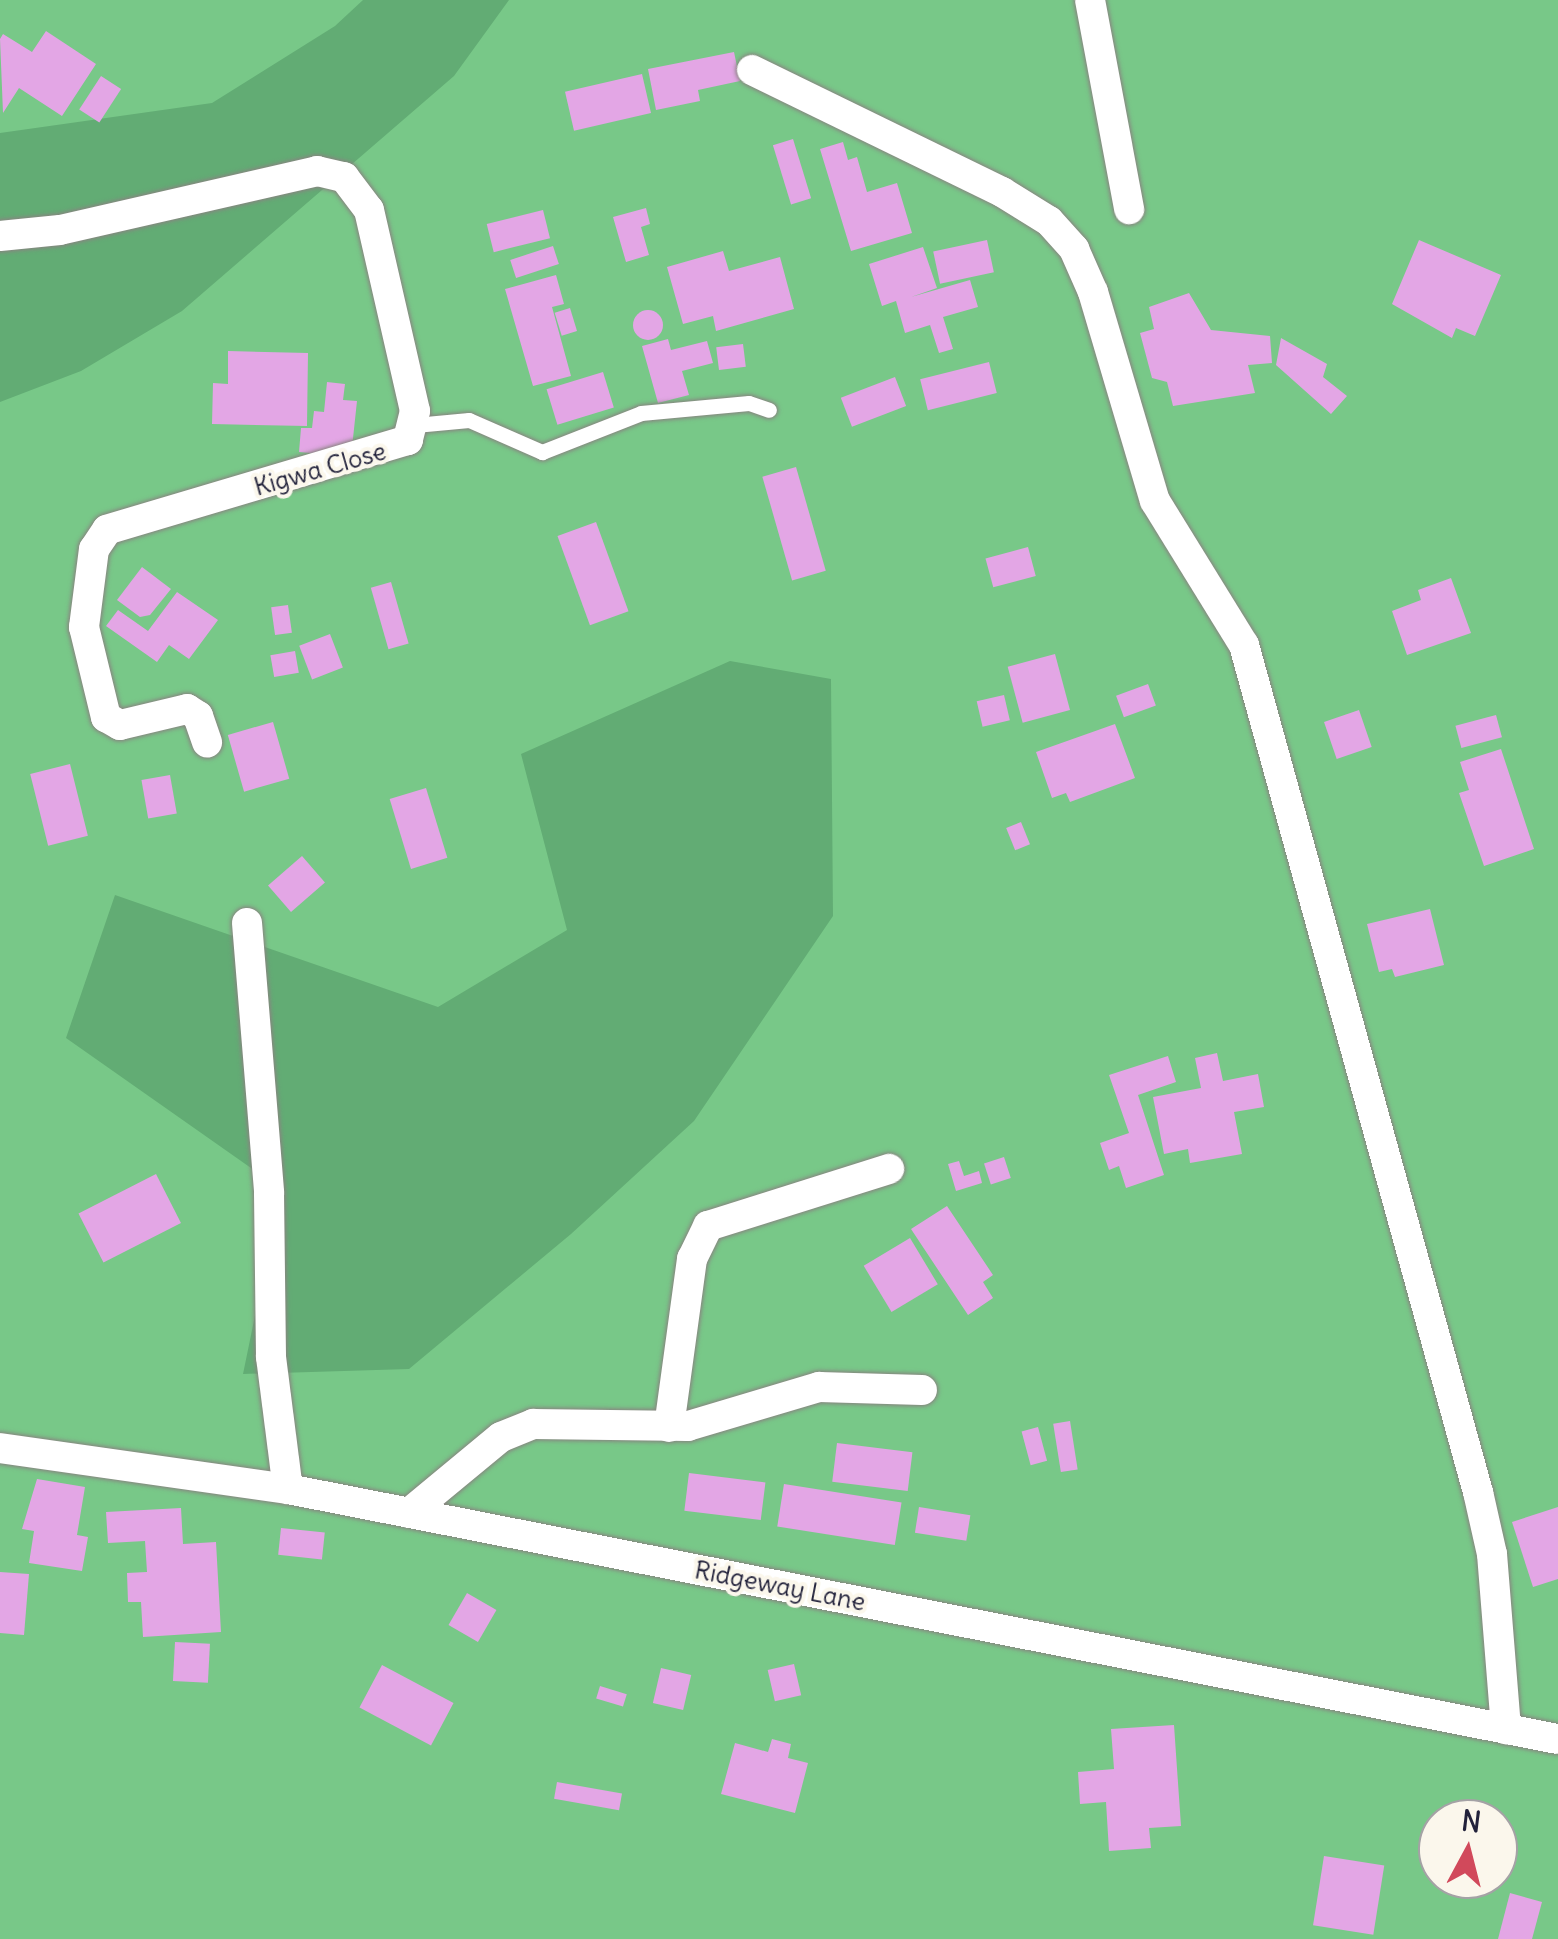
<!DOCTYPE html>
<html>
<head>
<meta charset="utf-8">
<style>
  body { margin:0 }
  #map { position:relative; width:1558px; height:1939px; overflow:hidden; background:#ede5c6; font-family:Delius,sans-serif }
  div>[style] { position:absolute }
  .green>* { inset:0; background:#78c888 }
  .forest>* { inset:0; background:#62ac74 }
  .building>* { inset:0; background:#e3a6e5; transform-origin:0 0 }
  .round { border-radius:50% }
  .roads { filter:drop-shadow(0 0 2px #888480) drop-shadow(0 0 2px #888480) }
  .service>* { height:15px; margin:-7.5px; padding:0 7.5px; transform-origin:7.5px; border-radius:7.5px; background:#fff }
  .minor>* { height:30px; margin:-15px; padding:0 15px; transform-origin:15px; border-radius:15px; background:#fff }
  span { translate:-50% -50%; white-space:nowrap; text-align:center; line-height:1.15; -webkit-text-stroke:8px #fbf7ec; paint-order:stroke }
  .street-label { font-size:25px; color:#22223b }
  .north { position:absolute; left:1418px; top:1799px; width:100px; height:100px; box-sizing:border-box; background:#fbf7ec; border:2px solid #a4a2a5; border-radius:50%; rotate:7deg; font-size:28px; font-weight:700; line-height:40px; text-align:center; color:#22223b }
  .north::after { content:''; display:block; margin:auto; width:35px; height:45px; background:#d1495b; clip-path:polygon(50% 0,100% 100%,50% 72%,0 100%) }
</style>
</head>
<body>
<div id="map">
  <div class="green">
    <div style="clip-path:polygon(evenodd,0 0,1558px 0,1558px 1939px,0 1939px,0 0,1438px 1819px,1498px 1819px,1498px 1879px,1438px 1879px,1438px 1819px)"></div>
  </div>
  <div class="forest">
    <div style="clip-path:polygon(363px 0,509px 0,454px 76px,182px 311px,81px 371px,0 402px,0 133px,212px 103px,335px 26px)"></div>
    <div style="clip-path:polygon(730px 661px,831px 679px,833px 916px,694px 1121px,571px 1234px,409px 1369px,243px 1374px,281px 1189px,66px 1038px,115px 895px,438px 1007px,567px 930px,521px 754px)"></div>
  </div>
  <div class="building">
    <div style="clip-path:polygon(46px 31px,96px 64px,62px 116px,19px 88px,3px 113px,0 39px,3px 34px,32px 52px)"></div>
    <div style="clip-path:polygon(734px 52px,740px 81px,698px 90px,700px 101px,656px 110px,648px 69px)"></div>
    <div style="left:642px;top:74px;width:40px;height:79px;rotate:77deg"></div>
    <div style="left:101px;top:76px;width:24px;height:40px;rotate:33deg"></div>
    <div style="left:793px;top:139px;width:62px;height:21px;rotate:73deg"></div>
    <div style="clip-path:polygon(843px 142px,848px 160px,857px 157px,867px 192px,897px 183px,912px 233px,851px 251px,820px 149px)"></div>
    <div style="clip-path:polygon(646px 208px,650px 224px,641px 227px,649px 255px,626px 262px,613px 217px)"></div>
    <div style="left:543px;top:210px;width:29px;height:58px;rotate:76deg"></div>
    <div style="left:987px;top:240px;width:33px;height:55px;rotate:78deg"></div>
    <div style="clip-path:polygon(1419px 240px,1501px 275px,1475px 336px,1456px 328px,1452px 338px,1392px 304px)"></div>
    <div style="left:553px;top:246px;width:19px;height:45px;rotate:72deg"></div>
    <div style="clip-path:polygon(923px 247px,937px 288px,911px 297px,970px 280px,978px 307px,943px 317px,953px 349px,939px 353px,930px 325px,905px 333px,896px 301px,882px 306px,869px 264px)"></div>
    <div style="clip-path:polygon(723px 251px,729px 271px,780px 257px,794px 309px,716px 331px,713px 316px,683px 324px,667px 267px)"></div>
    <div style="clip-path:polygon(556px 275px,564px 304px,552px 307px,571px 376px,533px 386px,505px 289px)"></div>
    <div style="clip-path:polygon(1189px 293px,1211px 330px,1270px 336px,1272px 363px,1248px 365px,1255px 393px,1173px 406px,1167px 382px,1152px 378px,1140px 333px,1154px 329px,1149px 307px)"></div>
    <div style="left:570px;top:308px;width:24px;height:16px;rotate:73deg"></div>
    <div class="round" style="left:633px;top:310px;width:30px;height:30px"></div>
    <div style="clip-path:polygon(1281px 338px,1327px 364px,1323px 377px,1347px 396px,1331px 414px,1276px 365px)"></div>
    <div style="clip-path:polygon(668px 339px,671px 350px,707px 341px,713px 363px,682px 371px,689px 395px,658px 403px,642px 346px)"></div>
    <div style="left:743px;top:344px;width:23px;height:27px;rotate:83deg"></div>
    <div style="clip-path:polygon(228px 351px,308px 353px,307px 426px,212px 424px,213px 383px,228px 384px)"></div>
    <div style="left:989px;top:362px;width:32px;height:71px;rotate:76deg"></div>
    <div style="left:603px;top:372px;width:37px;height:59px;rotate:73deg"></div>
    <div style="left:895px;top:377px;width:31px;height:58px;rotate:69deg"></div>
    <div style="clip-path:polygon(327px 382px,345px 384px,343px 400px,357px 401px,351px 457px,299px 452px,301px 428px,312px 428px,314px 411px,324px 412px)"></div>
    <div style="left:796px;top:467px;width:108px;height:35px;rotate:74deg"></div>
    <div style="left:596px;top:522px;width:95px;height:41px;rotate:70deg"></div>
    <div style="left:1028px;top:547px;width:30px;height:44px;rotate:75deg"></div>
    <div style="clip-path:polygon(142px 567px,171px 589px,150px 615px,140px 617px,117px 600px)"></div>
    <div style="clip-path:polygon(1451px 578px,1471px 633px,1407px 655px,1392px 611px,1421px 600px,1418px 590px)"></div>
    <div style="left:391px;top:582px;width:64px;height:21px;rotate:74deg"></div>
    <div style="clip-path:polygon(177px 592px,218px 620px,189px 659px,169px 645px,157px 662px,106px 626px,118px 610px,148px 631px)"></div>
    <div style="left:288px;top:605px;width:28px;height:17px;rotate:82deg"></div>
    <div style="left:330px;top:634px;width:36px;height:33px;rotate:69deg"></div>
    <div style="left:295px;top:651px;width:22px;height:25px;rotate:80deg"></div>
    <div style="left:1055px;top:654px;width:58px;height:49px;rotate:75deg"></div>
    <div style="left:1148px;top:684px;width:23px;height:34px;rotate:70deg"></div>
    <div style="left:1004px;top:695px;width:26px;height:28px;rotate:77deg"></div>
    <div style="left:1359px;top:710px;width:39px;height:37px;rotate:71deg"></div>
    <div style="left:1496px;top:715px;width:23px;height:42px;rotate:75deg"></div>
    <div style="left:273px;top:722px;width:59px;height:47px;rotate:74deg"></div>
    <div style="clip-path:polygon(1115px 724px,1135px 778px,1070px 802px,1066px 793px,1052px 798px,1036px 752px)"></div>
    <div style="clip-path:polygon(1501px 749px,1534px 849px,1484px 866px,1459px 793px,1469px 790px,1460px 762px)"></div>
    <div style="left:70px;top:764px;width:74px;height:41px;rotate:76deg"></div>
    <div style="left:170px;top:775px;width:39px;height:29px;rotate:80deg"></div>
    <div style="left:426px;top:788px;width:73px;height:38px;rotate:73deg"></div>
    <div style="left:1021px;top:822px;width:24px;height:16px;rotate:68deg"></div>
    <div style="left:302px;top:856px;width:35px;height:45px;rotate:49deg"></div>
    <div style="clip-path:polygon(1430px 909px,1444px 965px,1395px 977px,1392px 969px,1379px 972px,1367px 924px)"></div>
    <div style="clip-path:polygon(1217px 1053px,1223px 1081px,1258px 1074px,1264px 1107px,1234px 1112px,1242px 1154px,1190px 1163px,1188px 1149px,1164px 1154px,1153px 1097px,1201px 1088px,1195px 1058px)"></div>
    <div style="clip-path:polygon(1168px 1056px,1176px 1082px,1138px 1095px,1164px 1175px,1126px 1188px,1119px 1166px,1109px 1170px,1100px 1143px,1129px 1133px,1109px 1075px)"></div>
    <div style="left:1004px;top:1157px;width:22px;height:21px;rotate:72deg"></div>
    <div style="clip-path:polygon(959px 1161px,964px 1176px,979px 1171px,982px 1183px,956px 1191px,948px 1164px)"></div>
    <div style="left:156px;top:1174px;width:55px;height:87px;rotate:63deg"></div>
    <div style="clip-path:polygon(947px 1206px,993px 1275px,983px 1282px,993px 1298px,968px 1315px,911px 1229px)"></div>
    <div style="left:910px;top:1238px;width:54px;height:54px;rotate:59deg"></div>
    <div style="left:1070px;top:1421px;width:49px;height:17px;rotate:81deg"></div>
    <div style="left:1038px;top:1427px;width:35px;height:17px;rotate:75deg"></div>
    <div style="left:837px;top:1443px;width:76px;height:39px;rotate:7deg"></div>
    <div style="left:689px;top:1473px;width:77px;height:38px;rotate:7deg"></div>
    <div style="clip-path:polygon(37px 1479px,85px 1487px,77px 1535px,88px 1537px,82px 1571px,29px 1563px,34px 1531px,22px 1529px)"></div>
    <div style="left:784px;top:1484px;width:119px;height:43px;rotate:9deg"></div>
    <div style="left:919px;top:1507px;width:52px;height:26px;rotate:9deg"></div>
    <div style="clip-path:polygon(1558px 1507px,1558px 1579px,1533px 1587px,1512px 1522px)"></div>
    <div style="clip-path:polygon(181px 1508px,183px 1544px,216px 1542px,221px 1632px,143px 1637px,141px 1602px,128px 1602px,127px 1573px,147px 1572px,145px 1541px,108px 1543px,106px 1512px)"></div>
    <div style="left:281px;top:1528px;width:44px;height:27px;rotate:6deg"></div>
    <div style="clip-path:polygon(0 1572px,29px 1574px,24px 1635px,0 1633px)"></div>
    <div style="left:467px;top:1593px;width:34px;height:37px;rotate:30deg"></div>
    <div style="left:175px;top:1642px;width:35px;height:39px;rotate:3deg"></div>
    <div style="left:794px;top:1664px;width:32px;height:27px;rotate:77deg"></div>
    <div style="left:382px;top:1665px;width:81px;height:48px;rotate:28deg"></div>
    <div style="left:661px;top:1668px;width:31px;height:36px;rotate:13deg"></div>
    <div style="left:600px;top:1686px;width:28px;height:13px;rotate:17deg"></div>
    <div style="clip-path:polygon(1174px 1725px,1181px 1826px,1149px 1828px,1151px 1848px,1109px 1851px,1106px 1802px,1080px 1804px,1078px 1772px,1114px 1769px,1111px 1729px)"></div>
    <div style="clip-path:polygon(772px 1739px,791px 1744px,788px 1758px,808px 1763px,795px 1813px,721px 1794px,735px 1743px,768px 1752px)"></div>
    <div style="left:557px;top:1782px;width:66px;height:17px;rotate:10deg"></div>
    <div style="left:1324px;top:1856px;width:61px;height:70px;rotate:9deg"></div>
    <div style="clip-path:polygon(1510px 1893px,1542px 1902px,1532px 1939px,1498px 1939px)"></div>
  </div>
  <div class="roads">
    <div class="service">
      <div style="left:415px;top:425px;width:54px;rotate:-5.3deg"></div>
      <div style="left:469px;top:420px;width:80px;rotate:23.7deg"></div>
      <div style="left:542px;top:452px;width:106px;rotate:-21.5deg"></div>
      <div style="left:641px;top:413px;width:108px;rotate:-5.3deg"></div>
      <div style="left:749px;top:403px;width:21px;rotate:19deg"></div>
    </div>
    <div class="minor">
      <div style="left:1090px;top:0;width:213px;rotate:79.4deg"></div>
      <div style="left:752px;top:70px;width:278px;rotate:26deg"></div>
      <div style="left:1002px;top:192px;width:55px;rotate:31.7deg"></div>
      <div style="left:1049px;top:221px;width:38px;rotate:48deg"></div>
      <div style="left:1074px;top:249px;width:47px;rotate:66.2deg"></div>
      <div style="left:1093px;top:292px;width:218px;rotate:73.5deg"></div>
      <div style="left:1155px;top:501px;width:169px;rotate:58.3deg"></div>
      <div style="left:1244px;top:645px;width:879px;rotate:74.56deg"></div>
      <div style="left:1478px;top:1492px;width:64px;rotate:77.3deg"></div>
      <div style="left:1492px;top:1554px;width:176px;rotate:85.4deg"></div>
      <div style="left:0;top:236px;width:60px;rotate:-5.7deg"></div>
      <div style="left:60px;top:230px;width:264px;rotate:-12.9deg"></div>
      <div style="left:317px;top:171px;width:28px;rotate:13deg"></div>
      <div style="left:344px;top:177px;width:41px;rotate:52.9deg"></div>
      <div style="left:369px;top:210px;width:206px;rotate:77.1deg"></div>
      <div style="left:415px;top:411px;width:30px;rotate:104deg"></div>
      <div style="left:408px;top:440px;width:314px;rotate:163.4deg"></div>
      <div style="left:107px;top:530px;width:23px;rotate:124deg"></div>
      <div style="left:94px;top:549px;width:79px;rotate:97.3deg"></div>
      <div style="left:84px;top:627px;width:93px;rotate:76.3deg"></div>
      <div style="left:106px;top:717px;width:16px;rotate:30deg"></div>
      <div style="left:120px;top:725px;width:69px;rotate:-13.4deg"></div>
      <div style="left:187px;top:709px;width:13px;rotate:32deg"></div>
      <div style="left:198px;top:716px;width:28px;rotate:71deg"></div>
      <div style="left:247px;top:923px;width:271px;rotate:85.3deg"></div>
      <div style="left:269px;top:1193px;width:164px;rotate:89.3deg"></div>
      <div style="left:271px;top:1357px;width:133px;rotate:82.7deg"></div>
      <div style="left:669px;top:1427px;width:170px;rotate:-82.2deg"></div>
      <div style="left:692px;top:1259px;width:37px;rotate:-64deg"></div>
      <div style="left:708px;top:1226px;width:190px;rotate:-17.5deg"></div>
      <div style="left:0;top:1448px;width:291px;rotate:8.1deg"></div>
      <div style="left:288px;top:1489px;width:1294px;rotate:11.14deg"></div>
      <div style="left:409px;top:1513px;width:119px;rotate:-39.6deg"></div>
      <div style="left:501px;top:1437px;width:35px;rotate:-22deg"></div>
      <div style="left:533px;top:1424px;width:155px;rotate:0.7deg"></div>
      <div style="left:688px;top:1426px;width:137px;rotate:-16.6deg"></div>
      <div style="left:819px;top:1387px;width:103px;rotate:1.7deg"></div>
    </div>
  </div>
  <div class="street-label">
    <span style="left:320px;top:469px;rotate:-16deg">Kigwa Close</span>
    <span style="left:780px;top:1586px;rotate:11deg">Ridgeway Lane</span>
  </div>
  <div class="north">N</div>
</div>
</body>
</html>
